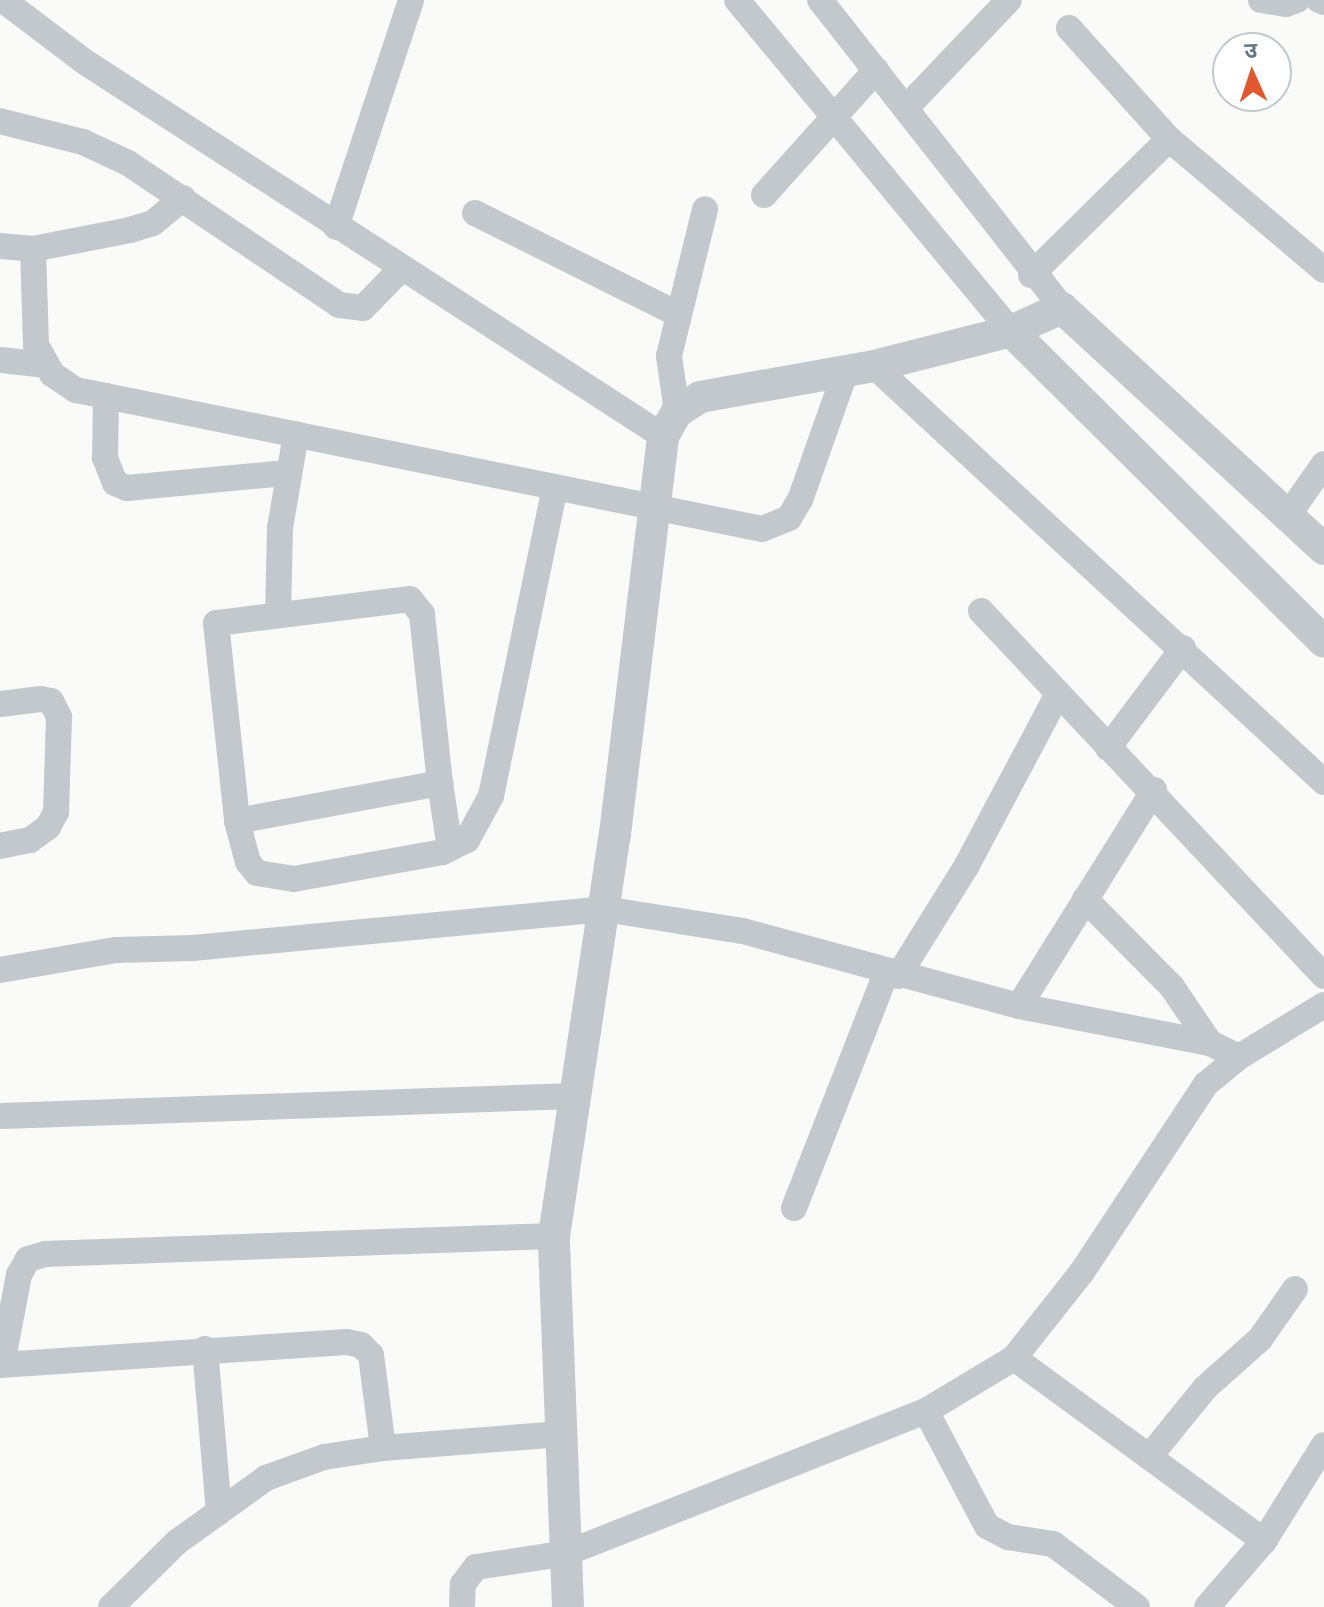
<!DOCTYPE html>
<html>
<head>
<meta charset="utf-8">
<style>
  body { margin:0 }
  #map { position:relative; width:1324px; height:1607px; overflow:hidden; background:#fafaf8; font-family:Quicksand,"Noto Sans Devanagari",sans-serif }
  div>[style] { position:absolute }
  .minor>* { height:26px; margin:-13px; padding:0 13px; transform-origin:13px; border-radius:13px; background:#c3c8cc }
  .tertiary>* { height:32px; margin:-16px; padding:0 16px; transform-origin:16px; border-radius:16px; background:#c3c8cc }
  span { translate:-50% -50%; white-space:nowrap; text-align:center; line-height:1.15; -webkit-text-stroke:8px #fff; paint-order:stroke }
  .north { position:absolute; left:1212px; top:32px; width:80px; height:80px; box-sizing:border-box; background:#fff; border:2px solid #c1c8cd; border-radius:50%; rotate:357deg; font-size:22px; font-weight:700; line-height:32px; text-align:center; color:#657683 }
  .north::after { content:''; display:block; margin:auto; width:28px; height:36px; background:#e4572e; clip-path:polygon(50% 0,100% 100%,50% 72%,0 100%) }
</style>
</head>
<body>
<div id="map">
  <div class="minor">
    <div style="left:3px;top:0;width:103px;rotate:37.1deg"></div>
    <div style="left:85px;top:62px;width:688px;rotate:32.91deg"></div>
    <div style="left:737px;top:0;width:430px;rotate:50.4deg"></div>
    <div style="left:820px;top:0;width:392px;rotate:51.8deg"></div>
    <div style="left:1261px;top:0;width:25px;rotate:9deg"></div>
    <div style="left:1286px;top:4px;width:12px;rotate:-20deg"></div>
    <div style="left:1319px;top:0;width:5px;rotate:22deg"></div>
    <div style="left:1069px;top:28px;width:149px;rotate:48deg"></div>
    <div style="left:906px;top:108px;width:149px;rotate:-46.4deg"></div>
    <div style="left:0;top:121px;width:86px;rotate:14.2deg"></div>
    <div style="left:83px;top:142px;width:50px;rotate:25deg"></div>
    <div style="left:128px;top:163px;width:254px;rotate:33.9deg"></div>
    <div style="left:339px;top:305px;width:24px;rotate:7deg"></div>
    <div style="left:363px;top:308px;width:54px;rotate:-45.7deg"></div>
    <div style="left:764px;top:195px;width:168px;rotate:-48.1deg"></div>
    <div style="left:475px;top:213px;width:225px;rotate:26.5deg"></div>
    <div style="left:336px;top:227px;width:239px;rotate:-71.7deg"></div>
    <div style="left:0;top:246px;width:33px;rotate:5deg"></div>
    <div style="left:33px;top:249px;width:99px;rotate:-11.1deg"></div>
    <div style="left:130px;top:230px;width:24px;rotate:-17deg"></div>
    <div style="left:153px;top:223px;width:39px;rotate:-40deg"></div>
    <div style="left:33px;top:249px;width:96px;rotate:88.2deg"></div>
    <div style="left:36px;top:345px;width:33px;rotate:61deg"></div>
    <div style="left:52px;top:374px;width:29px;rotate:34deg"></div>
    <div style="left:76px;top:390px;width:700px;rotate:11.45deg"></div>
    <div style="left:762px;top:529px;width:29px;rotate:-22deg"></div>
    <div style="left:789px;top:518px;width:21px;rotate:-59deg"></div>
    <div style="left:800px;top:500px;width:138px;rotate:-70.5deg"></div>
    <div style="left:1031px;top:275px;width:194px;rotate:-44.6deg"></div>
    <div style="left:1169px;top:139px;width:203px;rotate:40.2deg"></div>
    <div style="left:0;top:360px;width:47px;rotate:6.1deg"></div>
    <div style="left:874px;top:366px;width:613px;rotate:42.75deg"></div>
    <div style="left:106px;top:396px;width:62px;rotate:90.9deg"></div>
    <div style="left:105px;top:458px;width:27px;rotate:68deg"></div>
    <div style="left:115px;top:483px;width:13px;rotate:23deg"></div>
    <div style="left:127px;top:488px;width:160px;rotate:-5.4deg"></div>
    <div style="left:677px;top:412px;width:57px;rotate:-98.1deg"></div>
    <div style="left:669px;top:356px;width:151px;rotate:-76.2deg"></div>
    <div style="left:1289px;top:514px;width:61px;rotate:-55deg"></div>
    <div style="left:981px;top:611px;width:501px;rotate:46.78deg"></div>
    <div style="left:278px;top:615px;width:87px;rotate:-88.7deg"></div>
    <div style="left:280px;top:528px;width:95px;rotate:-80.3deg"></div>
    <div style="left:0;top:704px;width:41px;rotate:-7deg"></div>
    <div style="left:41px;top:699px;width:10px;rotate:11deg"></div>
    <div style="left:51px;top:701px;width:18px;rotate:63deg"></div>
    <div style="left:59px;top:717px;width:95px;rotate:91.8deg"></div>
    <div style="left:56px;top:812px;width:17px;rotate:118deg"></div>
    <div style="left:48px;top:827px;width:22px;rotate:144deg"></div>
    <div style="left:30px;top:840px;width:31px;rotate:169deg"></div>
    <div style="left:1108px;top:748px;width:125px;rotate:-53.1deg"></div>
    <div style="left:440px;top:783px;width:170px;rotate:-96.1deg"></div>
    <div style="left:422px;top:614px;width:19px;rotate:-129deg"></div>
    <div style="left:410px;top:599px;width:195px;rotate:172.9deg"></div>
    <div style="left:216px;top:623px;width:199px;rotate:83.9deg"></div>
    <div style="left:237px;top:821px;width:42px;rotate:75deg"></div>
    <div style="left:248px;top:862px;width:14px;rotate:51deg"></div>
    <div style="left:257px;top:873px;width:37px;rotate:9deg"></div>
    <div style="left:294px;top:879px;width:151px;rotate:-10.3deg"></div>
    <div style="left:443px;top:852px;width:27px;rotate:-27deg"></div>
    <div style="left:467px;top:840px;width:50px;rotate:-61.4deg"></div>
    <div style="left:491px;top:796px;width:315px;rotate:-78.3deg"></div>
    <div style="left:237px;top:821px;width:207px;rotate:-10.6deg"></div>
    <div style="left:440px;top:783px;width:66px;rotate:81.3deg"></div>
    <div style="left:1085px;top:899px;width:124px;rotate:45.3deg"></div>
    <div style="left:1172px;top:987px;width:68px;rotate:55.8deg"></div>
    <div style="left:0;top:970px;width:118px;rotate:-9.8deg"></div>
    <div style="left:116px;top:950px;width:77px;rotate:-1.5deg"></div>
    <div style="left:193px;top:948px;width:413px;rotate:-5.4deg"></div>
    <div style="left:604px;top:909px;width:141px;rotate:9deg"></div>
    <div style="left:743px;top:931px;width:286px;rotate:15.2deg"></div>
    <div style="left:1019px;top:1006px;width:195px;rotate:11deg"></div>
    <div style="left:1210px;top:1043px;width:32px;rotate:26deg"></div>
    <div style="left:898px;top:976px;width:131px;rotate:-58.1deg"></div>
    <div style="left:967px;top:865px;width:194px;rotate:-62deg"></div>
    <div style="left:1019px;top:1006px;width:255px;rotate:-58deg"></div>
    <div style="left:2px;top:1116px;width:573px;rotate:-2deg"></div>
    <div style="left:794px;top:1208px;width:252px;rotate:-68.6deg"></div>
    <div style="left:205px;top:1349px;width:164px;rotate:85.1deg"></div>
    <div style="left:1014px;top:1358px;width:110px;rotate:-51.7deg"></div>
    <div style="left:1082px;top:1272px;width:225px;rotate:-56.6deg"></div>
    <div style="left:1206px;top:1084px;width:43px;rotate:-39.3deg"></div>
    <div style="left:1239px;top:1057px;width:100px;rotate:-31.5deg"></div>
    <div style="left:2px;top:1364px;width:91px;rotate:-79.2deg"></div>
    <div style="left:19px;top:1275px;width:18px;rotate:-61deg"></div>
    <div style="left:28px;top:1259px;width:18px;rotate:-16deg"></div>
    <div style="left:45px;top:1254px;width:509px;rotate:-2.03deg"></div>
    <div style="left:0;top:1365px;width:347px;rotate:-3.8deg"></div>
    <div style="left:346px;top:1342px;width:15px;rotate:11deg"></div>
    <div style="left:361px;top:1345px;width:14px;rotate:45deg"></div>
    <div style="left:371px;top:1355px;width:94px;rotate:82.6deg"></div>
    <div style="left:926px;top:1411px;width:130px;rotate:62.1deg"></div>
    <div style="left:987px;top:1526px;width:24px;rotate:28deg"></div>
    <div style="left:1008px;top:1537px;width:46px;rotate:8.8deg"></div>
    <div style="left:1053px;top:1544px;width:105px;rotate:36.9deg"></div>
    <div style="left:1149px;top:1457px;width:89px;rotate:-50.9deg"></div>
    <div style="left:1205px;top:1388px;width:74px;rotate:-41.7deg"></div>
    <div style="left:1260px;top:1339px;width:61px;rotate:-55deg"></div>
    <div style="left:111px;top:1607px;width:93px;rotate:-44.6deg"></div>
    <div style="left:177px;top:1542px;width:110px;rotate:-35.7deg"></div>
    <div style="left:266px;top:1478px;width:62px;rotate:-19.9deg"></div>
    <div style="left:324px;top:1457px;width:60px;rotate:-8.7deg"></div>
    <div style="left:383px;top:1448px;width:179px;rotate:-4.5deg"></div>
    <div style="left:462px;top:1607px;width:23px;rotate:-88deg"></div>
    <div style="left:463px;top:1584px;width:21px;rotate:-53deg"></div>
    <div style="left:476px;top:1567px;width:92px;rotate:-8.7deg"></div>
    <div style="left:567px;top:1553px;width:386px;rotate:-21.6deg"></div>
    <div style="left:926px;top:1411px;width:103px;rotate:-31.1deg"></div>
    <div style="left:1014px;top:1358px;width:310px;rotate:36.2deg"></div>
    <div style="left:1207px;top:1607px;width:87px;rotate:-49.2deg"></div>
    <div style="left:1264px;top:1541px;width:113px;rotate:-58deg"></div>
  </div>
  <div class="tertiary">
    <div style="left:1011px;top:331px;width:441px;rotate:44.8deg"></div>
    <div style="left:568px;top:1607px;width:371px;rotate:-92.2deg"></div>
    <div style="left:554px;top:1236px;width:407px;rotate:-81.4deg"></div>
    <div style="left:615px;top:834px;width:401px;rotate:-83.1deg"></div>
    <div style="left:663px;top:436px;width:28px;rotate:-60deg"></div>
    <div style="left:677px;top:412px;width:27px;rotate:-33deg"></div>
    <div style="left:700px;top:397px;width:177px;rotate:-10.1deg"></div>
    <div style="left:874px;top:366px;width:141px;rotate:-14.3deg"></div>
    <div style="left:1011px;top:331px;width:56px;rotate:-24.3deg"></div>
    <div style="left:1062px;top:308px;width:356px;rotate:42.6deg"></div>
  </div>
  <div class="north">उ</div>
</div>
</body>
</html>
